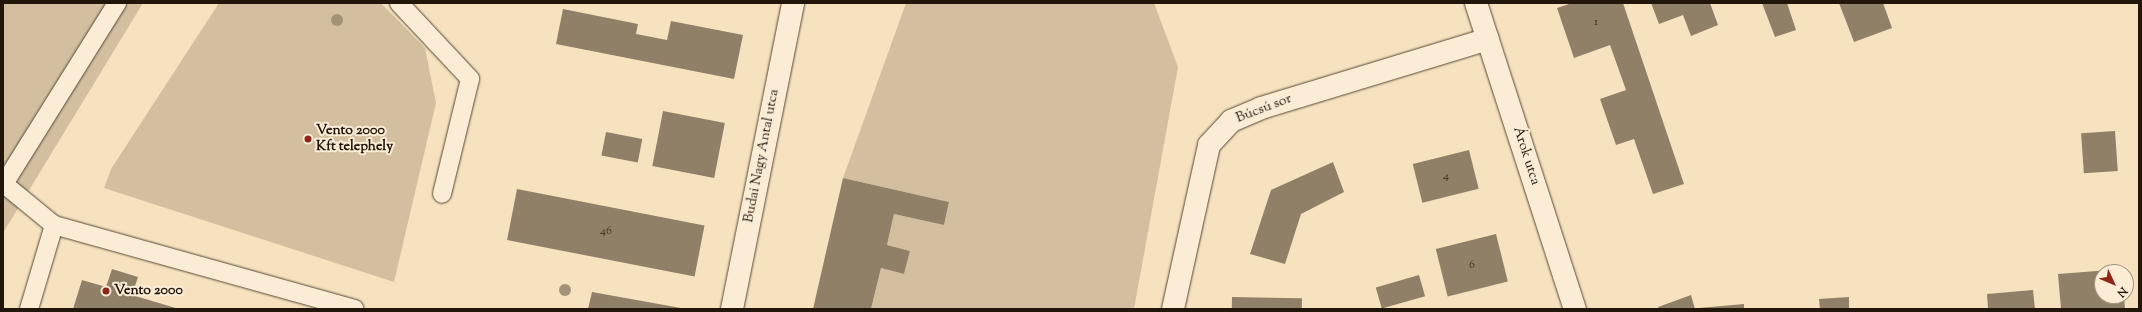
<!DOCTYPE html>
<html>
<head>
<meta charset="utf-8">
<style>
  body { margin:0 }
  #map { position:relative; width:2142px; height:312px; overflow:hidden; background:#f7e2bf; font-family:"Sorts Mill Goudy",serif }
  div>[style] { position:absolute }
  .green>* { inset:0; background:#d3bfa0 }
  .building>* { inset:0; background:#918068; transform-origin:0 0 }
  .roads { filter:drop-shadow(0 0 1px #574836) drop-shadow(0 0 1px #574836) }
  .service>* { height:18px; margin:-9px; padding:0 9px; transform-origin:9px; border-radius:9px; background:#faecd5 }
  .minor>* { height:22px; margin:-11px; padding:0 11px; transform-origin:11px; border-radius:11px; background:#faecd5 }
  .secondary>* { height:22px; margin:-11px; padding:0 11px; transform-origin:11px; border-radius:11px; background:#faecd5 }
  .trees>* { width:12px; height:12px; margin:-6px; border-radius:50%; background:#a49278 }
  .dots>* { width:11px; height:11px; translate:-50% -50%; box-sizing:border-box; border:2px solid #faecd5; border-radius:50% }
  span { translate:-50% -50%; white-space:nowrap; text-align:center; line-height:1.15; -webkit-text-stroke:4px #faecd5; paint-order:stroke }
  .number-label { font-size:12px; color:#3e3021 }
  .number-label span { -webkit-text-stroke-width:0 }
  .street-label { font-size:14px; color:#221509 }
  .poi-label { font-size:14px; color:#221509; font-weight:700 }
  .left { translate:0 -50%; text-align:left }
  .frame { position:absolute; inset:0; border:4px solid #221509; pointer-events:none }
  .north { position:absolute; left:2094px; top:264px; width:40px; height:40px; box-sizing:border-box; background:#faecd5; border:1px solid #a49683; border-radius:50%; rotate:134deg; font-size:11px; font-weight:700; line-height:16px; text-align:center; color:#221509 }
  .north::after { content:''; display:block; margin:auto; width:14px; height:18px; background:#8f2418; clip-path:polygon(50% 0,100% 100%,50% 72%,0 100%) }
</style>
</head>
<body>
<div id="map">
  <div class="green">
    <div style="clip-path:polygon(3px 3px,143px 3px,3px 233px)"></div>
    <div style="clip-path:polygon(219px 3px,381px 3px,425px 48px,436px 103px,394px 282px,104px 188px,111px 169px)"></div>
    <div style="clip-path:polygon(906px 3px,1154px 3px,1178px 67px,1134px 309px,871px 309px,881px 268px,904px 274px,910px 251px,887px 245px,894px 214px,944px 225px,949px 202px,843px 178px)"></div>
  </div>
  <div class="building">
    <div style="clip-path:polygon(1572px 3px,1623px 3px,1684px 184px,1653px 194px,1634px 139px,1616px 145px,1600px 99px,1626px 90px,1610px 45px,1574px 58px,1557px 8px)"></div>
    <div style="clip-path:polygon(1651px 3px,1710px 3px,1718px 25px,1691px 36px,1683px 15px,1659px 24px)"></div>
    <div style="clip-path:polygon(1762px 3px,1787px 3px,1796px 30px,1775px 37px)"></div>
    <div style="clip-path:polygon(1839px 3px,1883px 3px,1892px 28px,1854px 42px)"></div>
    <div style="clip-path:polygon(563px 9px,638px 24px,636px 34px,667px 40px,671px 21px,743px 35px,734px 79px,556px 44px)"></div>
    <div style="left:663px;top:111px;width:63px;height:56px;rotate:11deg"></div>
    <div style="left:2115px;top:131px;width:40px;height:34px;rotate:86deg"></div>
    <div style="left:606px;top:132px;width:37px;height:24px;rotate:11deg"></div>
    <div style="left:1469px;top:150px;width:40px;height:58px;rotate:76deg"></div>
    <div style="clip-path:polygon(1333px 162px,1344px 192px,1301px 214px,1285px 264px,1250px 254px,1271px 190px)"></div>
    <div style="clip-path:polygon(843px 178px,949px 202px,944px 225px,894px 214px,887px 245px,910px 251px,904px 274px,881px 268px,871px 309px,813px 309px)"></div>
    <div style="left:517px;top:189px;width:191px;height:52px;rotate:11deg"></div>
    <div style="left:1496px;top:234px;width:49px;height:62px;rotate:76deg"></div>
    <div style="clip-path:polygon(112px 269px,138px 277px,132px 295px,179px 309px,73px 309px,82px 280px,106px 287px)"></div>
    <div style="clip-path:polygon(2122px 269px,2122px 272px,2102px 272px,2102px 296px,2124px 296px,2125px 309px,2061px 309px,2058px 274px)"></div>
    <div style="left:1419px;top:275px;width:22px;height:45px;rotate:74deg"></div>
    <div style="clip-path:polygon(2033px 290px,2035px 309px,1988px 309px,1987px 294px)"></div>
    <div style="clip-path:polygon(592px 292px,681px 308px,681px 309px,588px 309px)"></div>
    <div style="clip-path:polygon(1691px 295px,1695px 309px,1659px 309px,1658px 307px)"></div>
    <div style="left:1232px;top:297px;width:70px;height:12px;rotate:1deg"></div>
    <div style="clip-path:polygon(1849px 297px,1849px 309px,1820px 309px,1819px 299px)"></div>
    <div style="clip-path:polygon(1744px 304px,1744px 309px,1699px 309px,1699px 308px)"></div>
  </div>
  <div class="roads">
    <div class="service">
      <div style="left:117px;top:3px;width:213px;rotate:122deg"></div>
      <div style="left:4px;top:184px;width:65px;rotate:39.4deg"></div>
      <div style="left:54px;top:225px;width:312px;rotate:15.6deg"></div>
      <div style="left:399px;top:3px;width:104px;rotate:46.9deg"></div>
      <div style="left:470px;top:79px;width:118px;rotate:103.7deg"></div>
      <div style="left:29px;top:309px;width:88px;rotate:-73.4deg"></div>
    </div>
    <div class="minor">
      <div style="left:1476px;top:3px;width:322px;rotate:72.1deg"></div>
      <div style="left:1173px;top:309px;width:168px;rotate:-77.6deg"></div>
      <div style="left:1209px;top:145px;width:33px;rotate:-47deg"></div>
      <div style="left:1231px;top:121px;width:33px;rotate:-23deg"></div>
      <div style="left:1261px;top:108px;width:237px;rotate:-16.9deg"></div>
    </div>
    <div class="secondary">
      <div style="left:732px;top:309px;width:312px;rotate:-78.7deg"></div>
    </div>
  </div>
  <div class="trees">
    <div style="left:337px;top:20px"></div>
    <div style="left:565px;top:290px"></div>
  </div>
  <div class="dots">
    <div style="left:308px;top:139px;background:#8f2418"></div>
    <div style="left:106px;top:291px;background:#8f2418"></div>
  </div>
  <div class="number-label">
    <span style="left:1596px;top:23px">1</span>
    <span style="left:1446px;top:177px">4</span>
    <span style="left:606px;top:232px">46</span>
    <span style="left:1472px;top:266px">6</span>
  </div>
  <div class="street-label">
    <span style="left:1264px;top:109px;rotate:-21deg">Búcsú sor</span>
    <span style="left:762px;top:156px;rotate:-79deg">Budai Nagy Antal utca</span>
    <span style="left:1526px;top:156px;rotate:72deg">Árok utca</span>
  </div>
  <div class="poi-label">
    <span class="left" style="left:316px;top:139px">Vento 2000<br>Kft telephely</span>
    <span class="left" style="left:114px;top:291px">Vento 2000</span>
  </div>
  <div class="frame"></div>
  <div class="north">N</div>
</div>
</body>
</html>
